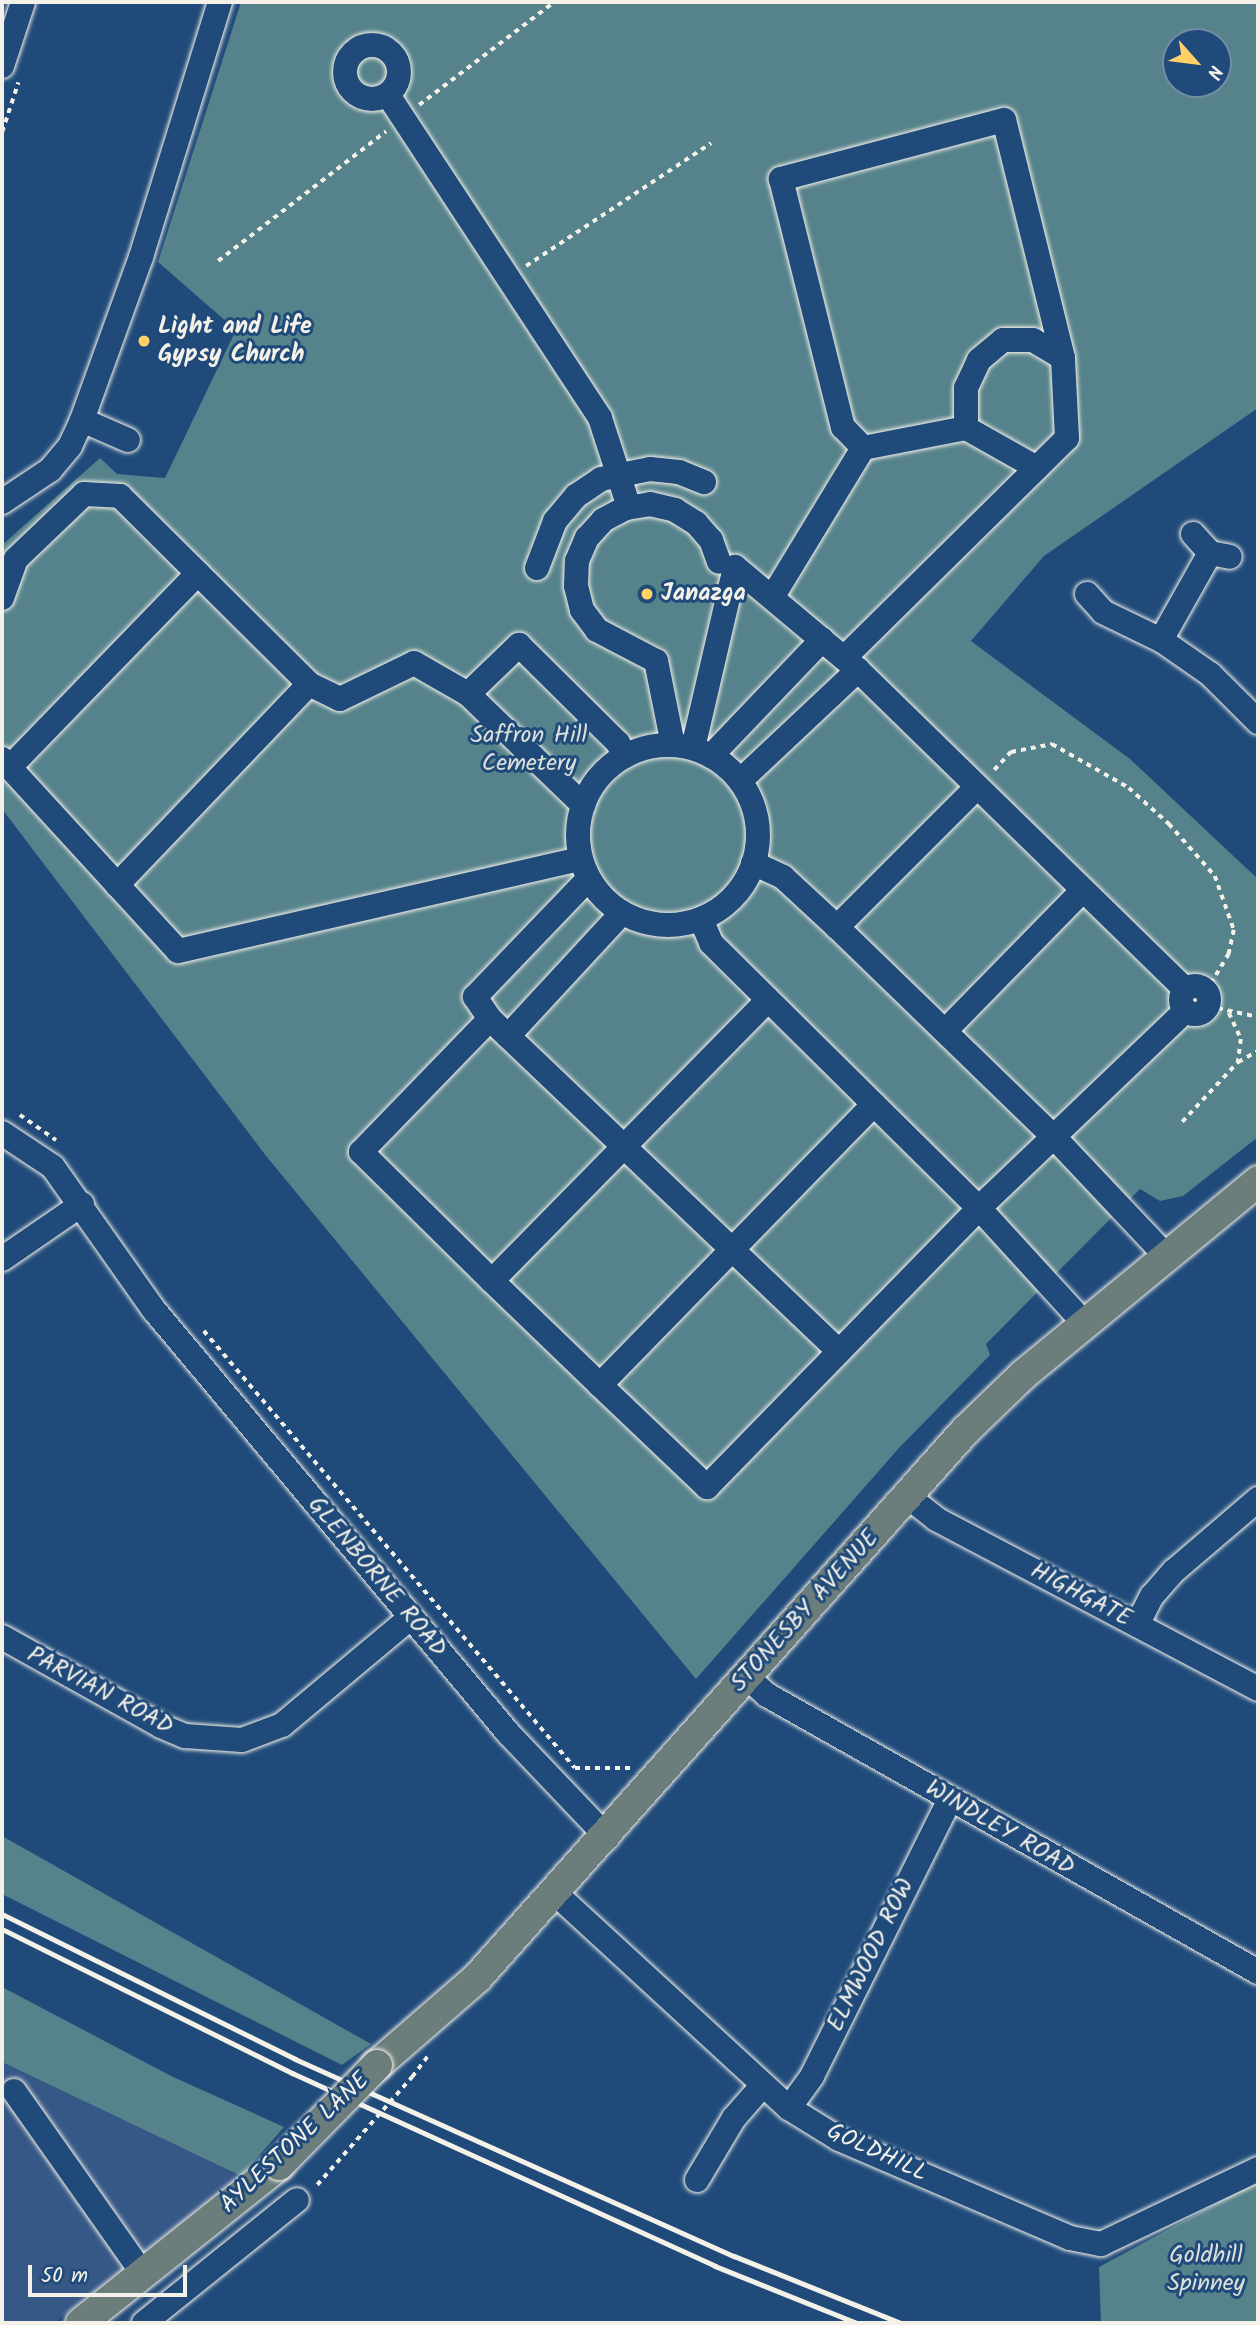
<!DOCTYPE html>
<html>
<head>
<meta charset="utf-8">
<style>
  body { margin:0 }
  #map { position:relative; width:1260px; height:2325px; overflow:hidden; background:#1f4a7a; font-family:Kalam,sans-serif }
  div>[style] { position:absolute }
  .built>* { inset:0; background:#365887 }
  .green>* { inset:0; background:#55828b }
  .path>* { height:3.5px; margin-top:-1.75px; transform-origin:0; background:repeating-linear-gradient(90deg,#f4f1e8 0 5px,transparent 0 10px) }
  .roads { filter:drop-shadow(0 0 2px #f4f1e8) drop-shadow(0 0 2px #f4f1e8) }
  .minor>* { height:24px; margin:-12px; padding:0 12px; transform-origin:12px; border-radius:12px; background:#1f4a7a }
  .minor>.ring { margin:-12px; padding:0; box-sizing:content-box; background:none; border:24px solid #1f4a7a; border-radius:50% }
  .major>* { height:30px; margin:-15px; padding:0 15px; transform-origin:15px; border-radius:15px; background:#6c7e7c }
  .rail>* { height:5px; margin:-2.5px; padding:0 2.5px; transform-origin:2.5px; border-radius:2.5px; background:#f4f1e8 }
  .path-bridge>* { height:3.5px; margin-top:-1.75px; transform-origin:0; background:repeating-linear-gradient(90deg,#f4f1e8 0 5px,transparent 0 10px) }
  .bridges { filter:drop-shadow(0 0 2px #f4f1e8) drop-shadow(0 0 2px #f4f1e8) }
  .major-bridge>* { height:30px; margin:-15px; padding:0 15px; transform-origin:15px; border-radius:15px; background:#6c7e7c }
  .dots>* { width:19px; height:19px; translate:-50% -50%; box-sizing:border-box; border:4px solid #1f4a7a; border-radius:50% }
  span { translate:-50% -50%; white-space:nowrap; text-align:center; line-height:1.15; -webkit-text-stroke:6px #1f4a7a; paint-order:stroke }
  .poi-label { font-size:24px; color:#f4f1e8; font-weight:700 }
  .left { translate:0 -50%; text-align:left }
  .park-label { font-size:24px; color:#dce0da }
  .street-label { font-size:24px; color:#f4f1e8 }
  .frame { position:absolute; inset:0; border:4px solid #f4f1e8; pointer-events:none }
  .north { position:absolute; left:1162px; top:28px; width:70px; height:70px; box-sizing:border-box; background:#1f4a7a; border:2px solid #748da6; border-radius:50%; rotate:118deg; font-size:19px; font-weight:700; line-height:28px; text-align:center; color:#f4f1e8 }
  .north::after { content:''; display:block; margin:auto; width:24px; height:32px; background:#ffd166; clip-path:polygon(50% 0,100% 100%,50% 72%,0 100%) }
  .scale { position:absolute; left:28px; top:2265px; width:159px; height:32px; box-sizing:border-box; border:4px solid #f4f1e8; border-top:0; padding-left:9px; font-size:21px; line-height:24px; white-space:nowrap; color:#f4f1e8; -webkit-text-stroke:5px #1f4a7a; paint-order:stroke }
</style>
</head>
<body>
<div id="map">
  <div class="built">
    <div style="clip-path:polygon(2px 2062px,241px 2176px,54px 2323px,2px 2323px)"></div>
  </div>
  <div class="green">
    <div style="clip-path:polygon(evenodd,241px 2px,1258px 2px,1258px 408px,1044px 556px,971px 641px,1130px 759px,1258px 879px,1258px 1137px,1183px 1196px,1160px 1201px,1140px 1189px,986px 1344px,990px 1355px,899px 1448px,696px 1679px,267px 1157px,2px 809px,2px 545px,100px 458px,117px 474px,165px 478px,236px 330px,158px 262px,241px 2px,1176px 42px,1218px 42px,1218px 84px,1176px 84px,1176px 42px)"></div>
    <div style="clip-path:polygon(2px 1836px,371px 2044px,342px 2065px,2px 1894px)"></div>
    <div style="clip-path:polygon(2px 1987px,171px 2076px,284px 2127px,241px 2176px,2px 2062px)"></div>
    <div style="clip-path:polygon(1258px 2181px,1258px 2323px,1101px 2323px,1099px 2267px)"></div>
  </div>
  <div class="path">
    <div style="left:419px;top:105px;width:170px;rotate:-37.3deg"></div>
    <div style="left:2px;top:132px;width:52px;rotate:-71.9deg"></div>
    <div style="left:218px;top:261px;width:212px;rotate:-37.7deg"></div>
    <div style="left:526px;top:266px;width:222px;rotate:-33.6deg"></div>
    <div style="left:994px;top:770px;width:25px;rotate:-47deg"></div>
    <div style="left:1011px;top:752px;width:42px;rotate:-11deg"></div>
    <div style="left:1052px;top:744px;width:89px;rotate:29.7deg"></div>
    <div style="left:1129px;top:788px;width:54px;rotate:42deg"></div>
    <div style="left:1169px;top:824px;width:69px;rotate:48.5deg"></div>
    <div style="left:1215px;top:876px;width:57px;rotate:70.6deg"></div>
    <div style="left:1234px;top:930px;width:25px;rotate:102deg"></div>
    <div style="left:1229px;top:954px;width:41px;rotate:121deg"></div>
    <div style="left:1208px;top:1006px;width:51px;rotate:12.4deg"></div>
    <div style="left:1229px;top:1013px;width:29px;rotate:65deg"></div>
    <div style="left:1241px;top:1039px;width:23px;rotate:97deg"></div>
    <div style="left:20px;top:1115px;width:44px;rotate:34.8deg"></div>
    <div style="left:1182px;top:1122px;width:82px;rotate:-47deg"></div>
    <div style="left:1238px;top:1062px;width:23px;rotate:-29deg"></div>
    <div style="left:204px;top:1331px;width:573px;rotate:49.67deg"></div>
    <div style="left:575px;top:1768px;width:57px"></div>
    <div style="left:412px;top:2077px;width:26px;rotate:-53deg"></div>
  </div>
  <div class="roads">
    <div class="minor">
      <div class="ring" style="left:345px;top:45px;width:30px;height:30px"></div>
      <div style="left:2px;top:66px;width:67px;rotate:-71.8deg"></div>
      <div style="left:388px;top:95px;width:386px;rotate:56.7deg"></div>
      <div style="left:600px;top:418px;width:94px;rotate:72deg"></div>
      <div style="left:82px;top:420px;width:50px;rotate:23.5deg"></div>
      <div style="left:966px;top:428px;width:81px;rotate:29.4deg"></div>
      <div style="left:2px;top:502px;width:58px;rotate:-33.7deg"></div>
      <div style="left:50px;top:470px;width:31px;rotate:-50deg"></div>
      <div style="left:70px;top:446px;width:29px;rotate:-65deg"></div>
      <div style="left:82px;top:420px;width:173px;rotate:-70.1deg"></div>
      <div style="left:141px;top:257px;width:267px;rotate:-72.8deg"></div>
      <div style="left:1193px;top:534px;width:25px;rotate:48deg"></div>
      <div style="left:1210px;top:553px;width:20px;rotate:11deg"></div>
      <div style="left:1210px;top:553px;width:100px;rotate:119.4deg"></div>
      <div style="left:1161px;top:640px;width:60px;rotate:34.8deg"></div>
      <div style="left:1210px;top:674px;width:68px;rotate:45deg"></div>
      <div style="left:537px;top:568px;width:50px;rotate:-69deg"></div>
      <div style="left:555px;top:521px;width:33px;rotate:-50deg"></div>
      <div style="left:576px;top:496px;width:30px;rotate:-34deg"></div>
      <div style="left:601px;top:479px;width:50px;rotate:-11.5deg"></div>
      <div style="left:650px;top:469px;width:29px;rotate:6deg"></div>
      <div style="left:679px;top:472px;width:27px;rotate:22deg"></div>
      <div style="left:1087px;top:594px;width:24px;rotate:48deg"></div>
      <div style="left:1103px;top:612px;width:64px;rotate:25.8deg"></div>
      <div style="left:773px;top:596px;width:173px;rotate:-58.7deg"></div>
      <div style="left:2px;top:598px;width:41px;rotate:-70.3deg"></div>
      <div style="left:16px;top:559px;width:94px;rotate:-43.7deg"></div>
      <div style="left:84px;top:494px;width:36px;rotate:3deg"></div>
      <div style="left:120px;top:496px;width:267px;rotate:44.8deg"></div>
      <div style="left:844px;top:658px;width:313px;rotate:-44.6deg"></div>
      <div style="left:1067px;top:438px;width:80px;rotate:-92.9deg"></div>
      <div style="left:1063px;top:358px;width:245px;rotate:-103.9deg"></div>
      <div style="left:1004px;top:120px;width:231px;rotate:165.2deg"></div>
      <div style="left:781px;top:179px;width:256px;rotate:76deg"></div>
      <div style="left:843px;top:427px;width:29px;rotate:46deg"></div>
      <div style="left:863px;top:448px;width:105px;rotate:-11deg"></div>
      <div style="left:966px;top:428px;width:40px;rotate:-90deg"></div>
      <div style="left:966px;top:388px;width:31px;rotate:-65deg"></div>
      <div style="left:979px;top:360px;width:31px;rotate:-40deg"></div>
      <div style="left:1003px;top:340px;width:30px"></div>
      <div style="left:1033px;top:340px;width:35px;rotate:31deg"></div>
      <div style="left:858px;top:670px;width:457px;rotate:44.3deg"></div>
      <div style="left:468px;top:694px;width:71px;rotate:-43.9deg"></div>
      <div style="left:519px;top:645px;width:139px;rotate:44.7deg"></div>
      <div style="left:618px;top:743px;width:15px;rotate:62deg"></div>
      <div style="left:673px;top:745px;width:86px;rotate:-101.4deg"></div>
      <div style="left:656px;top:661px;width:67px;rotate:-152.3deg"></div>
      <div style="left:597px;top:630px;width:25px;rotate:-127deg"></div>
      <div style="left:582px;top:610px;width:25px;rotate:-104deg"></div>
      <div style="left:576px;top:586px;width:25px;rotate:-88deg"></div>
      <div style="left:577px;top:561px;width:25px;rotate:-67deg"></div>
      <div style="left:587px;top:538px;width:24px;rotate:-48deg"></div>
      <div style="left:603px;top:520px;width:26px;rotate:-28deg"></div>
      <div style="left:626px;top:508px;width:24px;rotate:-9deg"></div>
      <div style="left:650px;top:504px;width:26px;rotate:13deg"></div>
      <div style="left:675px;top:510px;width:25px;rotate:32deg"></div>
      <div style="left:696px;top:523px;width:23px;rotate:49deg"></div>
      <div style="left:711px;top:540px;width:23px;rotate:70deg"></div>
      <div class="ring" style="left:578px;top:745px;width:156px;height:156px"></div>
      <div style="left:693px;top:748px;width:186px;rotate:-76.9deg"></div>
      <div style="left:735px;top:567px;width:114px;rotate:40deg"></div>
      <div style="left:711px;top:756px;width:161px;rotate:-46.3deg"></div>
      <div style="left:822px;top:640px;width:47px;rotate:39.8deg"></div>
      <div style="left:858px;top:670px;width:162px;rotate:136.8deg"></div>
      <div style="left:2px;top:759px;width:260px;rotate:47.5deg"></div>
      <div style="left:178px;top:951px;width:413px;rotate:-12.9deg"></div>
      <div style="left:10px;top:767px;width:270px;rotate:-45.9deg"></div>
      <div style="left:753px;top:863px;width:33px;rotate:25deg"></div>
      <div style="left:783px;top:877px;width:74px;rotate:42.8deg"></div>
      <div style="left:837px;top:927px;width:301px;rotate:44.1deg"></div>
      <div style="left:1053px;top:1136px;width:165px;rotate:46.7deg"></div>
      <div style="left:117px;top:885px;width:278px;rotate:-46.3deg"></div>
      <div style="left:309px;top:684px;width:34px;rotate:26deg"></div>
      <div style="left:340px;top:699px;width:82px;rotate:-25.9deg"></div>
      <div style="left:414px;top:663px;width:62px;rotate:29.9deg"></div>
      <div style="left:468px;top:694px;width:160px;rotate:44deg"></div>
      <div style="left:701px;top:919px;width:26px;rotate:67deg"></div>
      <div style="left:711px;top:943px;width:377px;rotate:44.7deg"></div>
      <div style="left:979px;top:1208px;width:157px;rotate:47.6deg"></div>
      <div style="left:837px;top:927px;width:198px;rotate:-45deg"></div>
      <div class="ring" style="left:1181px;top:986px;width:4px;height:4px"></div>
      <div style="left:767px;top:1001px;width:392px;rotate:134.5deg"></div>
      <div style="left:492px;top:1281px;width:150px;rotate:43.9deg"></div>
      <div style="left:600px;top:1385px;width:392px;rotate:-45.7deg"></div>
      <div style="left:490px;top:1019px;width:482px;rotate:43.6deg"></div>
      <div style="left:945px;top:1031px;width:197px;rotate:-45.6deg"></div>
      <div style="left:508px;top:1036px;width:168px;rotate:-47.2deg"></div>
      <div style="left:2px;top:1133px;width:61px;rotate:33.7deg"></div>
      <div style="left:53px;top:1167px;width:175px;rotate:54.8deg"></div>
      <div style="left:154px;top:1310px;width:552px;rotate:50.07deg"></div>
      <div style="left:508px;top:1733px;width:144px;rotate:46.4deg"></div>
      <div style="left:2px;top:1259px;width:97px;rotate:-34.5deg"></div>
      <div style="left:492px;top:1281px;width:184px;rotate:-135.4deg"></div>
      <div style="left:361px;top:1152px;width:185px;rotate:-45.9deg"></div>
      <div style="left:490px;top:1019px;width:27px;rotate:-124deg"></div>
      <div style="left:475px;top:997px;width:163px;rotate:-46.2deg"></div>
      <div style="left:600px;top:1385px;width:148px;rotate:43.6deg"></div>
      <div style="left:707px;top:1487px;width:390px;rotate:-45.7deg"></div>
      <div style="left:979px;top:1208px;width:286px;rotate:-43.7deg"></div>
      <div style="left:907px;top:1496px;width:37px;rotate:38deg"></div>
      <div style="left:936px;top:1519px;width:364px;rotate:27.8deg"></div>
      <div style="left:1137px;top:1625px;width:33px;rotate:-63deg"></div>
      <div style="left:1152px;top:1596px;width:33px;rotate:-49deg"></div>
      <div style="left:1174px;top:1571px;width:111px;rotate:-40.6deg"></div>
      <div style="left:2px;top:1637px;width:182px;rotate:29.2deg"></div>
      <div style="left:161px;top:1726px;width:26px;rotate:23deg"></div>
      <div style="left:185px;top:1736px;width:57px;rotate:4deg"></div>
      <div style="left:242px;top:1740px;width:43px;rotate:-20.6deg"></div>
      <div style="left:282px;top:1725px;width:168px;rotate:-39.9deg"></div>
      <div style="left:747px;top:1677px;width:27px;rotate:42deg"></div>
      <div style="left:767px;top:1695px;width:564px;rotate:29.43deg"></div>
      <div style="left:555px;top:1893px;width:318px;rotate:42.6deg"></div>
      <div style="left:789px;top:2108px;width:59px;rotate:31.8deg"></div>
      <div style="left:839px;top:2139px;width:251px;rotate:23.2deg"></div>
      <div style="left:1070px;top:2238px;width:32px;rotate:11deg"></div>
      <div style="left:1101px;top:2244px;width:174px;rotate:-25.5deg"></div>
      <div style="left:14px;top:2091px;width:225px;rotate:54.8deg"></div>
      <div style="left:789px;top:2108px;width:39px;rotate:-54deg"></div>
      <div style="left:812px;top:2076px;width:309px;rotate:-63.5deg"></div>
      <div style="left:697px;top:2180px;width:72px;rotate:-59.2deg"></div>
      <div style="left:734px;top:2118px;width:43px;rotate:-48.8deg"></div>
      <div style="left:144px;top:2323px;width:196px;rotate:-38.8deg"></div>
    </div>
    <div class="major">
      <div style="left:377px;top:2065px;width:133px;rotate:-41deg"></div>
      <div style="left:477px;top:1978px;width:734px;rotate:-48.26deg"></div>
      <div style="left:966px;top:1430px;width:79px;rotate:-44deg"></div>
      <div style="left:1023px;top:1375px;width:305px;rotate:-39.5deg"></div>
      <div style="left:81px;top:2323px;width:253px;rotate:-38.6deg"></div>
    </div>
  </div>
  <div class="rail">
    <div style="left:2px;top:1914px;width:327px;rotate:26.3deg"></div>
    <div style="left:295px;top:2059px;width:481px;rotate:24.2deg"></div>
    <div style="left:734px;top:2256px;width:180px;rotate:21.9deg"></div>
    <div style="left:2px;top:1929px;width:324px;rotate:26.4deg"></div>
    <div style="left:292px;top:2073px;width:465px;rotate:24.5deg"></div>
    <div style="left:715px;top:2266px;width:153px;rotate:21.9deg"></div>
  </div>
  <div class="path-bridge">
    <div style="left:317px;top:2185px;width:144px;rotate:-48.7deg"></div>
  </div>
  <div class="bridges">
    <div class="major-bridge">
      <div style="left:279px;top:2165px;width:140px;rotate:-45.6deg"></div>
    </div>
  </div>
  <div class="dots">
    <div style="left:144px;top:341px;background:#ffd166"></div>
    <div style="left:647px;top:594px;background:#ffd166"></div>
  </div>
  <div class="poi-label">
    <span class="left" style="left:158px;top:341px">Light and Life<br>Gypsy Church</span>
    <span class="left" style="left:661px;top:594px">Janazga</span>
  </div>
  <div class="park-label">
    <span style="left:529px;top:750px">Saffron Hill<br>Cemetery</span>
    <span style="left:1206px;top:2270px">Goldhill<br>Spinney</span>
  </div>
  <div class="street-label">
    <span style="left:377px;top:1577px;rotate:50deg">GLENBORNE ROAD</span>
    <span style="left:1081px;top:1595px;rotate:28deg">HIGHGATE</span>
    <span style="left:805px;top:1611px;rotate:-48deg">STONESBY AVENUE</span>
    <span style="left:100px;top:1691px;rotate:28deg">PARVIAN ROAD</span>
    <span style="left:1000px;top:1828px;rotate:30deg">WINDLEY ROAD</span>
    <span style="left:871px;top:1955px;rotate:-64deg">ELMWOOD ROW</span>
    <span style="left:295px;top:2143px;rotate:-43deg">AYLESTONE LANE</span>
    <span style="left:877px;top:2153px;rotate:25deg">GOLDHILL</span>
  </div>
  <div class="frame"></div>
  <div class="north">N</div>
  <div class="scale">50 m</div>
</div>
</body>
</html>
